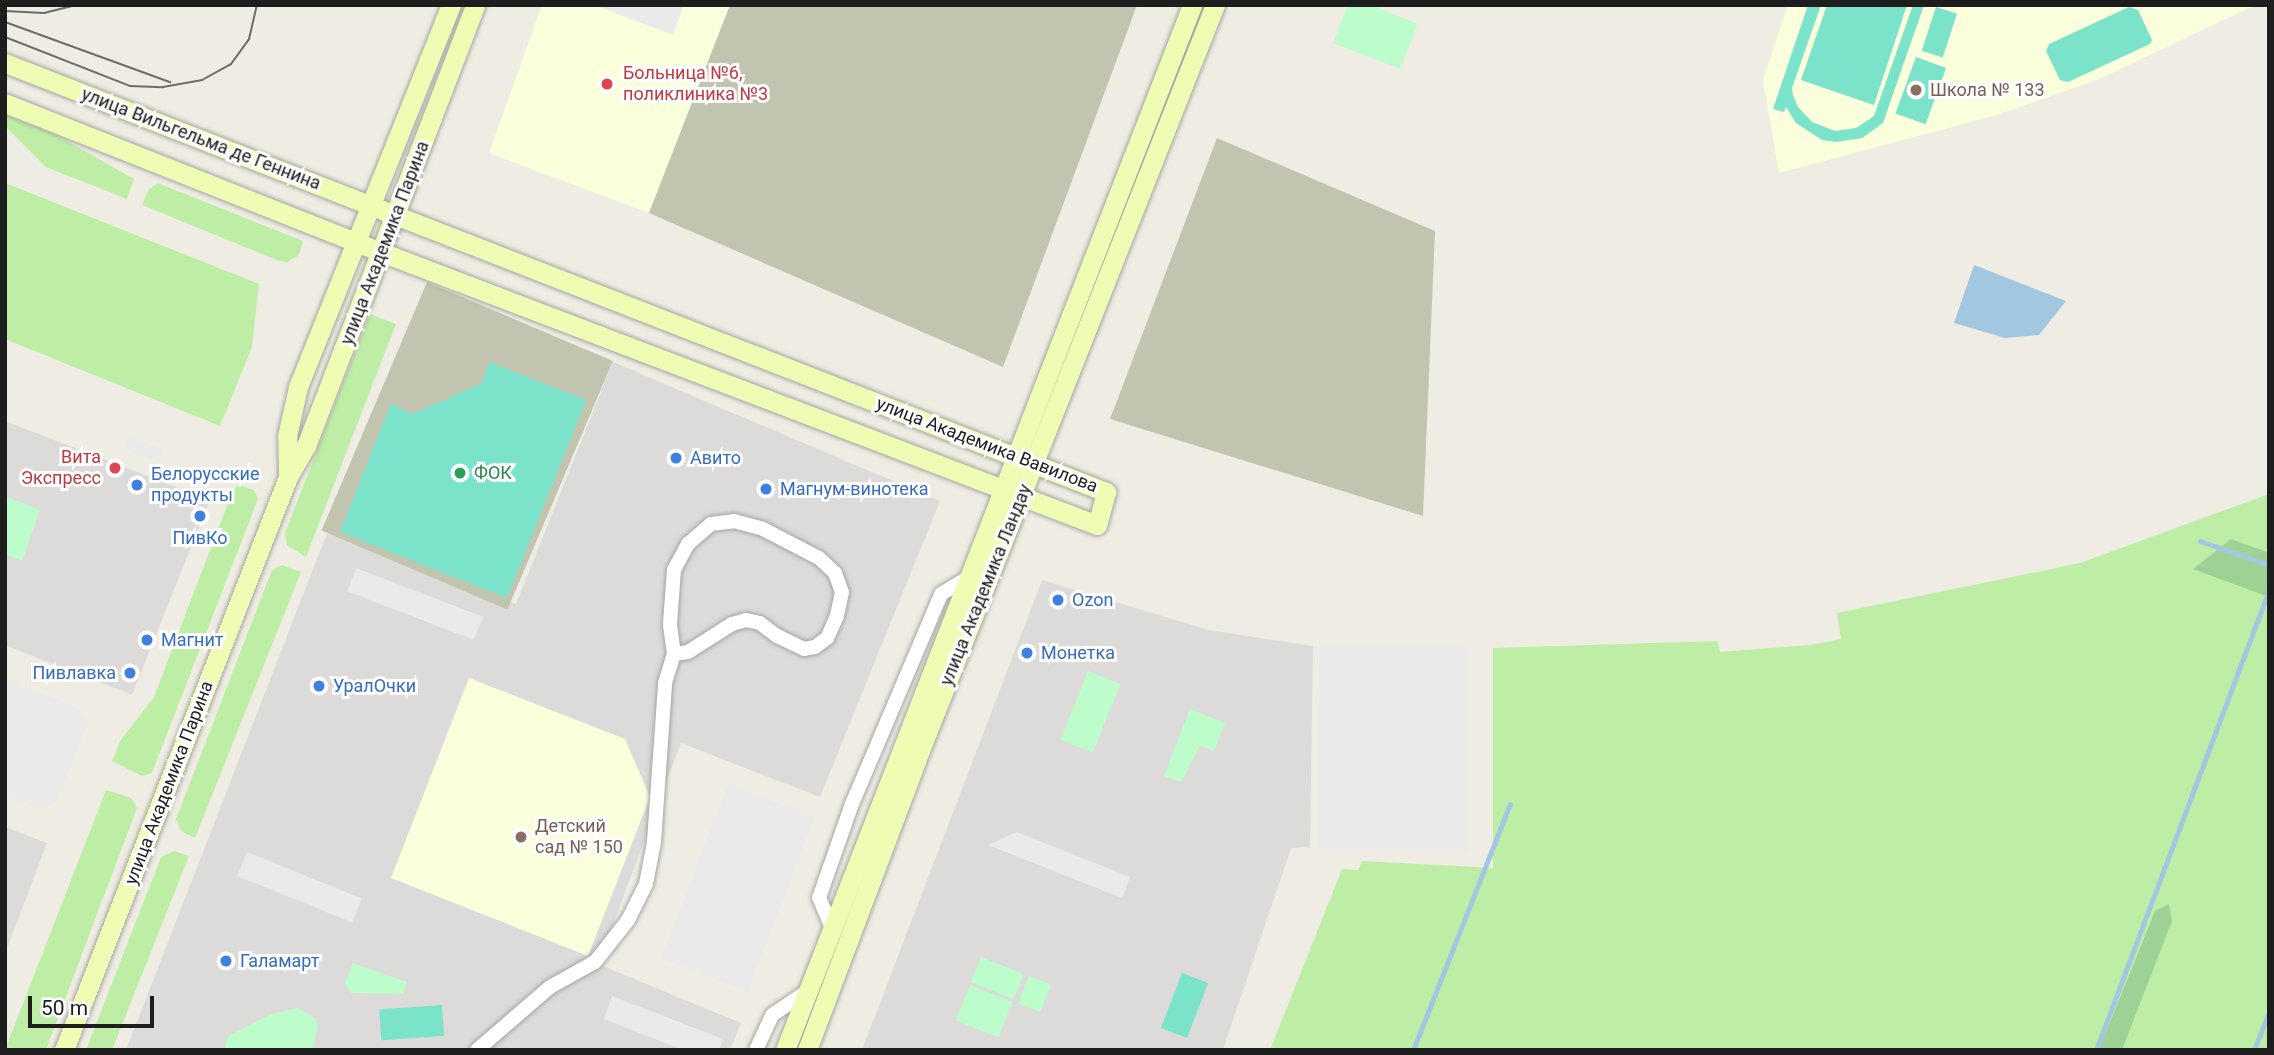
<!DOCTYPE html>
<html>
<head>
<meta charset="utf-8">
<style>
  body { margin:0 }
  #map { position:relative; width:2274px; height:1055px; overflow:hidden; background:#efede3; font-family:Roboto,sans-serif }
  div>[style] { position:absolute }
  .residential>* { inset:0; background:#dcdbda }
  .education>* { inset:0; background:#faffdc }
  .construction>* { inset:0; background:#c1c4ae; transform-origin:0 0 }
  .grass>* { inset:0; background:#beeda5 }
  .forest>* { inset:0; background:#9ed195 }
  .park>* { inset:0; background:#bdfccb; transform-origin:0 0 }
  .pitch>* { inset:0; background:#7ce3cb; transform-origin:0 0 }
  .parking>* { inset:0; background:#eaeaea; transform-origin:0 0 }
  .water>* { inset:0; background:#a1c8e0 }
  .stream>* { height:5px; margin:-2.5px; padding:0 2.5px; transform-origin:2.5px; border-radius:2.5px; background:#a1c8e0 }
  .roads { filter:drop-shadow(0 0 2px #a5a5a5) drop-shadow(0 0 2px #a5a5a5) }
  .street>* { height:14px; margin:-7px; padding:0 7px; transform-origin:7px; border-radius:7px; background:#fff }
  .secondary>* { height:19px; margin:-9.5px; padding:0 9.5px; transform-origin:9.5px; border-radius:9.5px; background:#eefdb3 }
  .tram>* { height:2px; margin:-1px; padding:0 1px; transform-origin:1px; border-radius:1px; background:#6c6c6c }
  .dots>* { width:19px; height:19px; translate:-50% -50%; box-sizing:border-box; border:4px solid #fff; border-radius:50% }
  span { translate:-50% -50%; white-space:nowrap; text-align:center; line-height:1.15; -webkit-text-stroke:6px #fff; paint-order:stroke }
  .health-label { font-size:18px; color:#be3a42 }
  .left { translate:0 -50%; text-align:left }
  .right { translate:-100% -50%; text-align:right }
  .education-label { font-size:18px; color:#785e54 }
  .street-label { font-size:18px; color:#1e1e1e }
  .shop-label { font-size:18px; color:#366cbe }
  .leisure-label { font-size:18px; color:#27864d }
  .frame { position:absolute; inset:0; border:7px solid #1e1e1e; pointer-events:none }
  .scale { position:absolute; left:28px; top:996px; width:126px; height:32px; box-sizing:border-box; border:4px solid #1e1e1e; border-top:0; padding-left:9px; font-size:21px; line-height:24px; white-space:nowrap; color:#1e1e1e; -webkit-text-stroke:5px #fff; paint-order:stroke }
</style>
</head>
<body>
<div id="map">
  <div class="residential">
    <div style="clip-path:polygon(613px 362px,940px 501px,820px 797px,681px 743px,598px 964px,741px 1023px,730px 1050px,126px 1050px,327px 533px,516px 604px)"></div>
    <div style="clip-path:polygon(5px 421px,210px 500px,132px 695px,5px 645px)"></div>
    <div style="clip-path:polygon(1042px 580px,1209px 630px,1313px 646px,1310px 847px,1291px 848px,1223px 1050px,862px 1050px)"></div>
    <div style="clip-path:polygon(5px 827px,47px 843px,5px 954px)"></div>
  </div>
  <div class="education">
    <div style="clip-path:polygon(542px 5px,730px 5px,649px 213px,489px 153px)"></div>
    <div style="clip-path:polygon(1788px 5px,2255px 5px,2099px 79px,1997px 115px,1779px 173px,1763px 80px)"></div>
    <div style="clip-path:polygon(469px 678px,625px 739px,650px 797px,588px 956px,391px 878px)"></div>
  </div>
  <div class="construction">
    <div style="clip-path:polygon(730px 5px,1137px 5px,1003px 367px,649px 213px)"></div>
    <div style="clip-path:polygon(1217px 138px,1435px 231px,1423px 516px,1110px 419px)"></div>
    <div style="left:427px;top:282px;width:202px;height:270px;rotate:23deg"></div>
  </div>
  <div class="grass">
    <div style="clip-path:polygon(5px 115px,53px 133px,134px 179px,127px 199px,46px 167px,5px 126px)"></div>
    <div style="clip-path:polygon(5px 183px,259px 284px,252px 347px,220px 426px,5px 339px)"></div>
    <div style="clip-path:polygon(158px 183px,303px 241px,299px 255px,288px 262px,279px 261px,142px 205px,149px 189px)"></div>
    <div style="clip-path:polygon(370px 314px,396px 324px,306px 557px,287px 545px,285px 533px)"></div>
    <div style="clip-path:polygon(239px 485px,254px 490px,258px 499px,152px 773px,142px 776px,112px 761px,120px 741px,154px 697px,233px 490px)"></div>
    <div style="clip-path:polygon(2269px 494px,2269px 1050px,1270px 1050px,1342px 869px,1358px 870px,1362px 861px,1493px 868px,1493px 648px,1718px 641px,1720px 652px,1810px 645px,1841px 639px,1837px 613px,2080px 563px)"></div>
    <div style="clip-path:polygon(282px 565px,301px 572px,195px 838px,181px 831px,176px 819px,272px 570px)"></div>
    <div style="clip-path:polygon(106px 790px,131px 798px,137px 808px,46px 1050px,5px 1050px)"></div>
    <div style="clip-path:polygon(174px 851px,189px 856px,112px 1050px,86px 1050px,161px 857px)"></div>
  </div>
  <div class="forest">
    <div style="clip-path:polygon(2231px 539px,2269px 553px,2269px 597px,2193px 569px)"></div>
    <div style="clip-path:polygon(2169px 904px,2172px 921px,2122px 1050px,2099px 1050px,2155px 911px)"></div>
  </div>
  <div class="park">
    <div style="clip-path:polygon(1348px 5px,1371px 5px,1418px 24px,1400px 69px,1333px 43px)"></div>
    <div style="clip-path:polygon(5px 496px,40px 510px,22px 561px,5px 554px)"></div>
    <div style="left:1088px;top:671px;width:35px;height:74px;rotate:22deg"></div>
    <div style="clip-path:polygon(1190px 709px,1225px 723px,1214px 751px,1200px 746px,1181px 782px,1164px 776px)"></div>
    <div style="left:981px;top:957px;width:46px;height:27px;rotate:22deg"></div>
    <div style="clip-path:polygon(353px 963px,407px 982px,404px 994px,351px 993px,345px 983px)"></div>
    <div style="left:1029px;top:976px;width:24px;height:29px;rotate:22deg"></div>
    <div style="left:970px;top:985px;width:46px;height:38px;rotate:22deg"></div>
    <div style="clip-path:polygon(298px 1008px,316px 1019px,318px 1028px,312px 1050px,224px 1050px,228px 1036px,271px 1014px)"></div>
  </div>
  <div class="pitch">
    <div style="clip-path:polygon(1808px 5px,1821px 5px,1792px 88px,1793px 95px,1798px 107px,1812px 122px,1835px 131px,1856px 128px,1874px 116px,1913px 5px,1924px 5px,1883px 123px,1862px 138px,1836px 142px,1822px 140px,1796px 123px,1786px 107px,1784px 112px,1773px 109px)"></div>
    <div style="clip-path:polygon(1827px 5px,1907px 5px,1874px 105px,1801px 80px)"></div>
    <div style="left:1936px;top:7px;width:22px;height:46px;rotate:18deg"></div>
    <div style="clip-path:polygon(2129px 7px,2138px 10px,2152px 40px,2150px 44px,2068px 82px,2060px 80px,2046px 51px,2049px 44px)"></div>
    <div style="left:1916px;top:57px;width:32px;height:60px;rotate:20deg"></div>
    <div style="clip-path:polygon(489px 362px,586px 400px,507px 598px,340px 532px,391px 404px,412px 414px,481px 384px)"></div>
    <div style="left:1182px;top:973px;width:28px;height:59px;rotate:21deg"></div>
    <div style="left:442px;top:1005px;width:31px;height:63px;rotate:86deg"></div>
  </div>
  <div class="parking">
    <div style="clip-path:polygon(594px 5px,684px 5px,673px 35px)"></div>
    <div style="left:128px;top:436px;width:39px;height:13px;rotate:21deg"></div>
    <div style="left:356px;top:568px;width:136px;height:25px;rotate:21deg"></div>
    <div style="left:1319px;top:647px;width:149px;height:204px"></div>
    <div style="clip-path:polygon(5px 679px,75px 706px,87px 723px,58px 800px,48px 807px,36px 807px,5px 795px)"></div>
    <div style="left:728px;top:784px;width:93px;height:187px;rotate:21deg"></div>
    <div style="clip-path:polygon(1017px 832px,1130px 877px,1122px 898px,988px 845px)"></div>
    <div style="left:247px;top:852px;width:124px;height:26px;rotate:22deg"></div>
    <div style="clip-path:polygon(612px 996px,723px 1039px,719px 1050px,683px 1050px,604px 1019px)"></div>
  </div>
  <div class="water">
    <div style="clip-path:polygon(1974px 265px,2066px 301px,2039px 335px,2005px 338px,1954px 323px)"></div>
  </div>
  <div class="stream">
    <div style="left:2200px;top:541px;width:73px;rotate:19.2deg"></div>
    <div style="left:1413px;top:1050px;width:264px;rotate:-68.5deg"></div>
    <div style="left:2096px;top:1050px;width:491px;rotate:-69.4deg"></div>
    <div style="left:2254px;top:1050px;width:41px;rotate:-68.5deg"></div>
  </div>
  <div class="roads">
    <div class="street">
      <div style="left:832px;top:928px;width:33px;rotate:-113deg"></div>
      <div style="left:819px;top:898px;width:100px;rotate:-70.7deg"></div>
      <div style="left:852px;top:804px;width:228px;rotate:-67deg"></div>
      <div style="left:941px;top:594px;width:33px;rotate:-31deg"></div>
      <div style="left:477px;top:1050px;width:96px;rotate:-40.8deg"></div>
      <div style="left:550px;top:987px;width:51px;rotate:-29.1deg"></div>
      <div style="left:595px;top:962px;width:53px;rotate:-51.8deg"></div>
      <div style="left:628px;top:920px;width:40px;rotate:-63.4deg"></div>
      <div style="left:646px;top:884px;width:43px;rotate:-79.2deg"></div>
      <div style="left:654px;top:842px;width:159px;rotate:-86deg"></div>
      <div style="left:665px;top:683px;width:30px;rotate:-73deg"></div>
      <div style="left:674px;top:654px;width:30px;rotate:-98deg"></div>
      <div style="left:670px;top:624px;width:54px;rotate:-85.8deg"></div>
      <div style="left:674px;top:570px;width:30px;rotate:-62deg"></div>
      <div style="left:688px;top:544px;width:30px;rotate:-41deg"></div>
      <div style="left:711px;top:524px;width:23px;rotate:-7deg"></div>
      <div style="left:734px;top:521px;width:30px;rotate:15deg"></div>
      <div style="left:763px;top:529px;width:63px;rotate:27.4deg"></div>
      <div style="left:819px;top:558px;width:22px;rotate:43deg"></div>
      <div style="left:835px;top:573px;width:20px;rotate:70deg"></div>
      <div style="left:842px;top:592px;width:25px;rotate:102deg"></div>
      <div style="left:837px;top:616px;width:24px;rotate:114deg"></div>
      <div style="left:827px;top:638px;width:15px;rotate:143deg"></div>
      <div style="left:815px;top:647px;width:11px;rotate:170deg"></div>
      <div style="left:804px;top:649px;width:30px;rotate:-154deg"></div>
      <div style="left:777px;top:636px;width:21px;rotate:-143deg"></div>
      <div style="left:760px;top:623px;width:14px;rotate:-168deg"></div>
      <div style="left:746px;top:620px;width:15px;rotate:164deg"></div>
      <div style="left:732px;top:624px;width:52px;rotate:147.5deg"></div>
      <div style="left:688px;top:652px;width:14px;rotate:172deg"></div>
      <div style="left:756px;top:1050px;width:38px;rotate:-65deg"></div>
      <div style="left:772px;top:1015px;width:43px;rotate:-33.7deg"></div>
    </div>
    <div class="secondary">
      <div style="left:5px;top:63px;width:1182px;rotate:21.29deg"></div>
      <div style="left:1106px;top:492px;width:34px;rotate:105deg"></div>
      <div style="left:1097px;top:525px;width:766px;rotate:-159.13deg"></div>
      <div style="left:381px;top:252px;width:404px;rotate:-158.4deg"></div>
      <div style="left:288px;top:475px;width:39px;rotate:-91deg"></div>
      <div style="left:287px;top:436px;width:50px;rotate:-77.3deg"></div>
      <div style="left:298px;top:387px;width:412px;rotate:-68.2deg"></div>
      <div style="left:64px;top:1050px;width:615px;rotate:-68.65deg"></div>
      <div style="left:288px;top:477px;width:36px;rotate:-60deg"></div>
      <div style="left:306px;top:446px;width:472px;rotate:-69deg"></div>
      <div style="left:785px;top:1050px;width:1121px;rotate:-68.72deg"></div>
      <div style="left:807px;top:1050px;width:339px;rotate:-69.3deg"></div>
      <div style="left:927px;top:733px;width:783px;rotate:-68.42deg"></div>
    </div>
  </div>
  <div class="tram">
    <div style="left:5px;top:11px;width:39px;rotate:3deg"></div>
    <div style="left:44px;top:13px;width:32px;rotate:-14deg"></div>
    <div style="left:5px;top:22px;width:176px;rotate:20deg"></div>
    <div style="left:5px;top:37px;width:134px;rotate:21.4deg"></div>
    <div style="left:130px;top:86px;width:33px;rotate:2deg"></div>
    <div style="left:163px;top:87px;width:40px;rotate:-10deg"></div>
    <div style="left:202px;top:80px;width:33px;rotate:-29deg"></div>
    <div style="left:231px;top:64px;width:31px;rotate:-54deg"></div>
    <div style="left:249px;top:39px;width:35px;rotate:-77deg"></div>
  </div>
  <div class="dots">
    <div style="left:607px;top:84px;background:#e0444e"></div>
    <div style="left:1916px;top:90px;background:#8d6e63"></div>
    <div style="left:676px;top:458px;background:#3f7fe0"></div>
    <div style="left:115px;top:468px;background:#e0444e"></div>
    <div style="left:460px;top:473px;background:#2e9e5b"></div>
    <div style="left:137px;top:485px;background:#3f7fe0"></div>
    <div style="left:766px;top:489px;background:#3f7fe0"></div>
    <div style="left:200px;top:516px;background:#3f7fe0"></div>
    <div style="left:1058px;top:600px;background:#3f7fe0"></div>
    <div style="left:147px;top:640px;background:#3f7fe0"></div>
    <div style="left:1027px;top:653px;background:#3f7fe0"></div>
    <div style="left:130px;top:673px;background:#3f7fe0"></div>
    <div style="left:319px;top:686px;background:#3f7fe0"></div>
    <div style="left:521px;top:837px;background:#8d6e63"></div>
    <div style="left:226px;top:961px;background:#3f7fe0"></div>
  </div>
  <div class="health-label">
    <span class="left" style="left:623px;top:84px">Больница №6,<br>поликлиника №3</span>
    <span class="right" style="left:101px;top:468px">Вита<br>Экспресс</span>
  </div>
  <div class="education-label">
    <span class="left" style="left:1930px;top:90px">Школа № 133</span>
    <span class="left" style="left:535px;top:837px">Детский<br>сад № 150</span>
  </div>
  <div class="street-label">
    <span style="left:201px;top:139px;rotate:21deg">улица Вильгельма де Геннина</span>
    <span style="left:385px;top:243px;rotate:-69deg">улица Академика Парина</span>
    <span style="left:987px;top:445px;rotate:21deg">улица Академика Вавилова</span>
    <span style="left:986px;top:585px;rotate:-68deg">улица Академика Ландау</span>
    <span style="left:169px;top:783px;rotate:-69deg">улица Академика Парина</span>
  </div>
  <div class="shop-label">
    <span class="left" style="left:690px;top:458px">Авито</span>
    <span class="left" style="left:151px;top:485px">Белорусские<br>продукты</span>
    <span class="left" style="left:780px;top:489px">Магнум-винотека</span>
    <span style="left:200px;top:538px">ПивКо</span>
    <span class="left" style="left:1072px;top:600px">Ozon</span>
    <span class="left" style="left:161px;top:640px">Магнит</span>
    <span class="left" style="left:1041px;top:653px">Монетка</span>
    <span class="right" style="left:116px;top:673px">Пивлавка</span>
    <span class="left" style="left:333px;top:686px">УралОчки</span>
    <span class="left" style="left:240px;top:961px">Галамарт</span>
  </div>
  <div class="leisure-label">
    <span class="left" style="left:474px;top:473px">ФОК</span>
  </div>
  <div class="frame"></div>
  <div class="scale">50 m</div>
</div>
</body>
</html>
